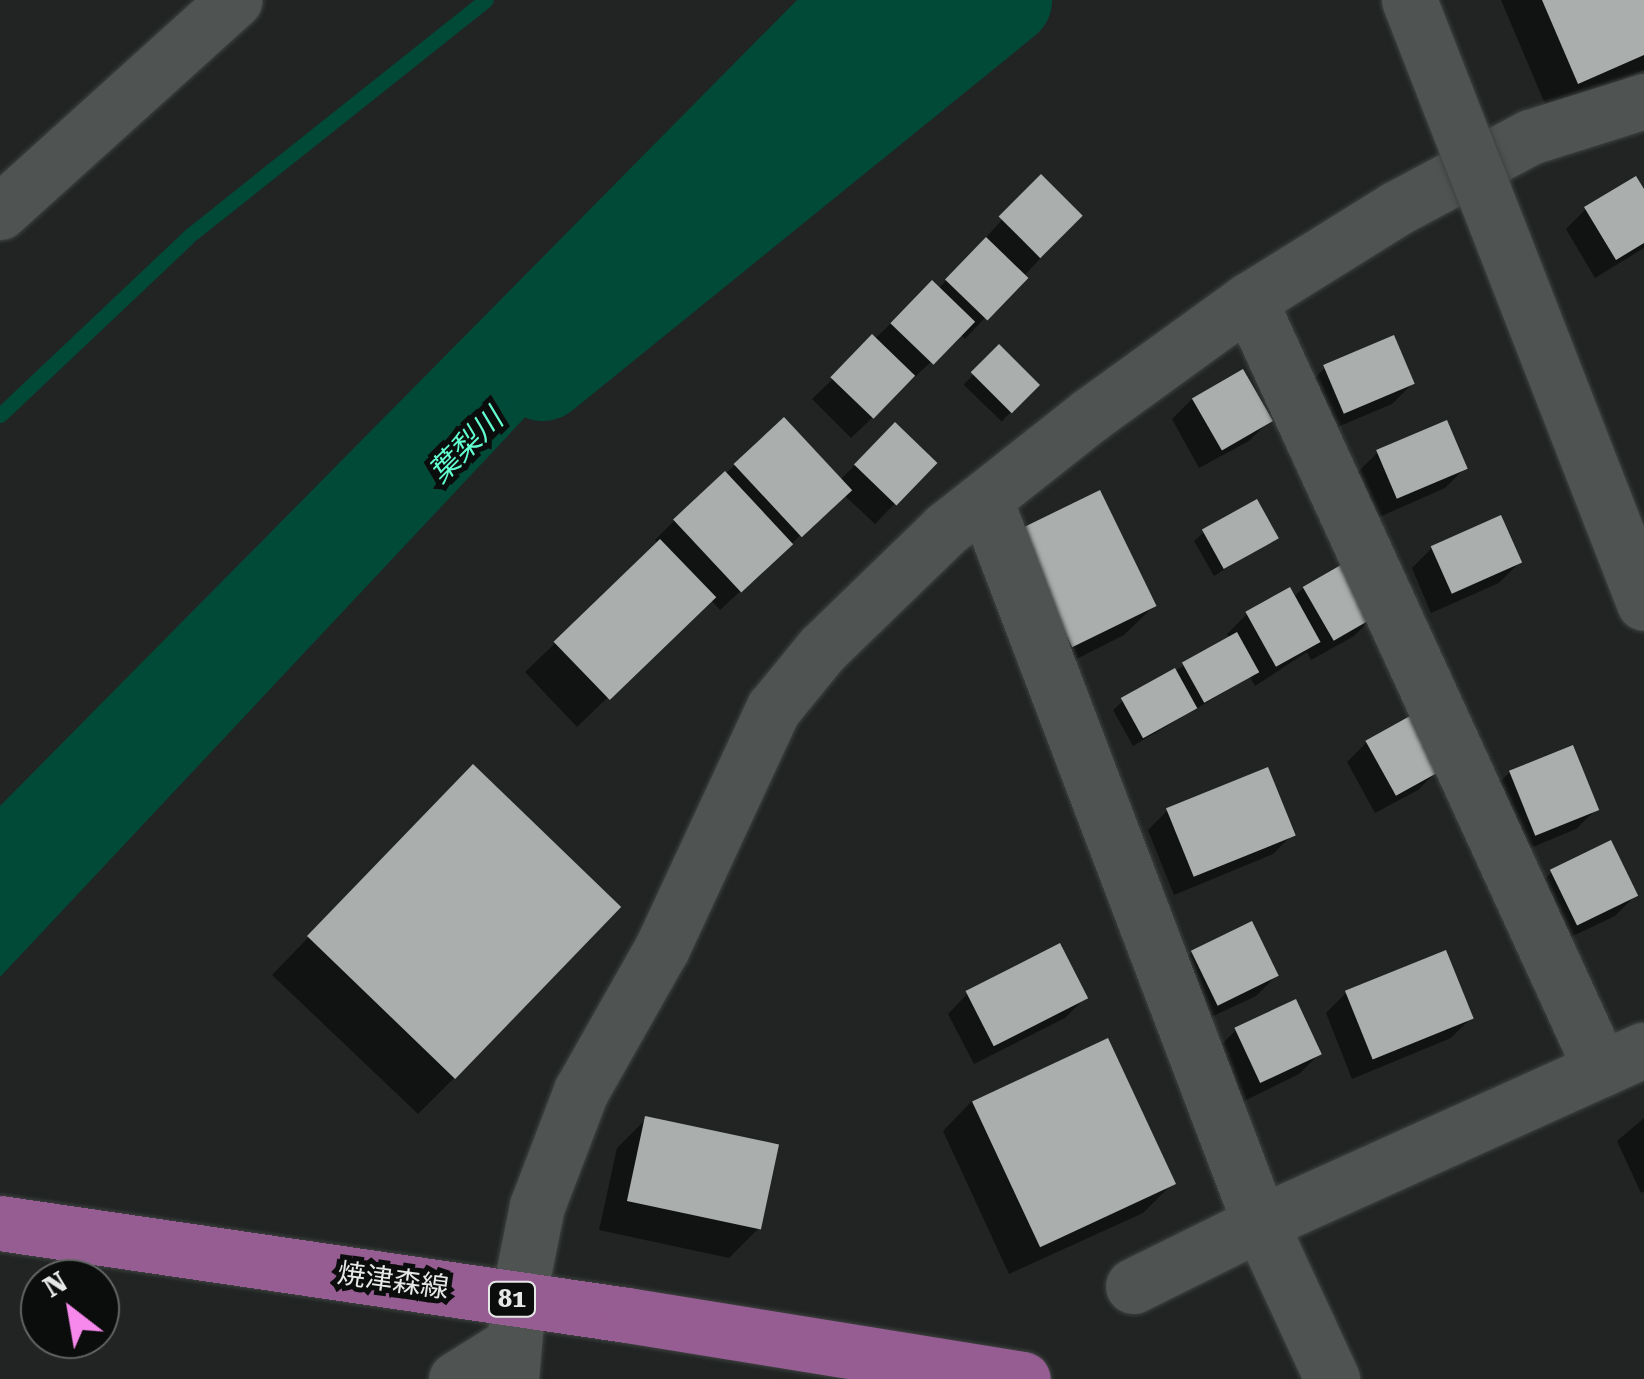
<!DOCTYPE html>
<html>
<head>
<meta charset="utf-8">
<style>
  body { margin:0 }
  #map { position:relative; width:1644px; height:1379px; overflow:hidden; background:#212423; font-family:"Roboto Serif","Noto Sans JP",serif }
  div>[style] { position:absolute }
  .water>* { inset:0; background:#024a38 }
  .shadow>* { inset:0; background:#0007; transform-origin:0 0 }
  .stream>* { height:15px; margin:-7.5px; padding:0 7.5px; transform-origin:7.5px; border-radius:7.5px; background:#024a38 }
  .river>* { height:92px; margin:-46px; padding:0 46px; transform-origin:46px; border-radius:46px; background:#024a38 }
  .building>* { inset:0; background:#aaaead; transform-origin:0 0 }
  .roads { filter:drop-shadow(0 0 2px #3f4241) drop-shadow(0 0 2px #3f4241) }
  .street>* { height:55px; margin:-27.5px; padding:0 27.5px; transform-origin:27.5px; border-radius:27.5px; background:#4f5351 }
  .secondary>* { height:55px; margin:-27.5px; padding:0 27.5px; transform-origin:27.5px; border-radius:27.5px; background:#4f5351 }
  .primary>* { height:55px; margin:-27.5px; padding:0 27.5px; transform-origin:27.5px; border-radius:27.5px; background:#965d92 }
  .bridges { filter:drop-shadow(0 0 2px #3f4241) drop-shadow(0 0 2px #3f4241) }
  .secondary-bridge>* { height:55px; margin:-27.5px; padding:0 27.5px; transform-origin:27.5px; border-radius:27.5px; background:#4f5351 }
  span { translate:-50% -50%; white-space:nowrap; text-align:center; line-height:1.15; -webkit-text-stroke:10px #0b0d0c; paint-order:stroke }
  .shield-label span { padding:2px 8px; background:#0b0d0c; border:2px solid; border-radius:8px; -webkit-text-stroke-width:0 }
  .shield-label { font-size:25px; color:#e6e8e7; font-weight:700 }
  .street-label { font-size:28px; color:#e6e8e7 }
  .water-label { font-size:30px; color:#62ffd0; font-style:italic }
  .north { position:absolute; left:20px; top:1259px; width:100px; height:100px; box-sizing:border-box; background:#0b0d0c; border:2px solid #636564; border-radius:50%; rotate:329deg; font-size:28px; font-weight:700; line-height:40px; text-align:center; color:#e6e8e7 }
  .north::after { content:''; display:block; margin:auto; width:35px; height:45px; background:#f788ec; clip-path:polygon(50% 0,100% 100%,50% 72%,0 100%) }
</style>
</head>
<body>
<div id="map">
  <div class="water">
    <div style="clip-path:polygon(797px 0,958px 0,852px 69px,0 977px,0 806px)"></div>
  </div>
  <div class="shadow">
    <div style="clip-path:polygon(1501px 0,1644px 0,1644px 70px,1548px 111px)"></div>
    <div style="clip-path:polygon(1041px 178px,1080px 216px,965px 339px,960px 334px,851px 438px,812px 399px,932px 284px,938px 289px)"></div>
    <div style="clip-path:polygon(1644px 190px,1644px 248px,1595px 278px,1566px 229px,1586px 209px)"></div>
    <div style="left:999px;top:348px;width:53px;height:51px;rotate:44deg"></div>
    <div style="clip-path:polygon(1325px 368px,1412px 384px,1392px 404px,1323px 433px,1305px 388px)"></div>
    <div style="clip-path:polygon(1242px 372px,1269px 421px,1249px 441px,1199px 468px,1172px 419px,1192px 399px)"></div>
    <div style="clip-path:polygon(784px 420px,840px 480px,895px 425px,934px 463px,875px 524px,844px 495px,720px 610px,710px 599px,577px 727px,525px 672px,659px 544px,655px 540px,675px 520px)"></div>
    <div style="clip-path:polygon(1377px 453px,1465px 468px,1445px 488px,1377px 518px,1357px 473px)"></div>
    <div style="clip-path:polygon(1204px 532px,1275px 538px,1214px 576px,1194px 541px)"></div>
    <div style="clip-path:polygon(1017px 533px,1154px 606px,1124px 635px,1043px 676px)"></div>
    <div style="clip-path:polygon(1432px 548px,1519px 563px,1499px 583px,1431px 613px,1412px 568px)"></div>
    <div style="clip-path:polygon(1303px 588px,1374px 616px,1354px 636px,1311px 660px,1307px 652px,1255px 686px,1250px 677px,1133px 746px,1113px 710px,1123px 701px,1230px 639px,1227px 634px,1247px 614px,1289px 591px,1293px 598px)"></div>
    <div style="clip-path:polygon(1367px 742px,1438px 770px,1418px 790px,1375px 813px,1347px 762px)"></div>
    <div style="clip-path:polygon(1510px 772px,1597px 809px,1576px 829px,1516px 854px,1490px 792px)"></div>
    <div style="clip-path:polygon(436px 805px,455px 1077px,418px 1114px,272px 975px)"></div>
    <div style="clip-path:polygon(1168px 810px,1293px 834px,1273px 854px,1174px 895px,1148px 830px)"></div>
    <div style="clip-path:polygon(1552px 872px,1635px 896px,1615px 916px,1556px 944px,1532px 892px)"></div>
    <div style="clip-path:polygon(1192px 952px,1276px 976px,1256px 996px,1196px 1024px,1172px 972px)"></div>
    <div style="clip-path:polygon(968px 993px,1085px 998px,1065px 1018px,974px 1064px,948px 1014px)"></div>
    <div style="clip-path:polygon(1346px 993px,1471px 1018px,1451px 1038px,1352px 1079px,1326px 1013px)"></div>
    <div style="clip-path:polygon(1236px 1030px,1319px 1054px,1299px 1074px,1240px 1103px,1216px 1050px)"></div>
    <div style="clip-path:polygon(972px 1101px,1172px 1184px,1143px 1213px,1009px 1274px,943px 1131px)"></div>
    <div style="clip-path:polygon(1644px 1118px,1644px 1191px,1641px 1193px,1617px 1141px)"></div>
    <div style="clip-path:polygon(646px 1119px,759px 1228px,729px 1258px,599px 1230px,617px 1148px)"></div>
  </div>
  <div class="stream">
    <div style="left:0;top:415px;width:260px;rotate:-43.4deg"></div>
    <div style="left:189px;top:236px;width:379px;rotate:-38.5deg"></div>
  </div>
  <div class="river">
    <div style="left:543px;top:375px;width:596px;rotate:-39.01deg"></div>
  </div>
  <div class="building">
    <div style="clip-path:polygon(1542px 0,1644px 0,1644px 55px,1578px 84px)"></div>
    <div style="left:1041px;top:174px;width:59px;height:60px;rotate:45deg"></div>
    <div style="clip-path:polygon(1636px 176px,1644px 189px,1644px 243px,1616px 260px,1584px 207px)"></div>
    <div style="left:986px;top:237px;width:59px;height:59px;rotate:44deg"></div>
    <div style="left:932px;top:280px;width:60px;height:60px;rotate:44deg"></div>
    <div style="left:872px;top:334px;width:60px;height:60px;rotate:44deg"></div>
    <div style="left:1394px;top:335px;width:53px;height:77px;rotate:67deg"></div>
    <div style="left:999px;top:344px;width:58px;height:40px;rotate:45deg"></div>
    <div style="left:1243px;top:369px;width:60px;height:59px;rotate:60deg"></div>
    <div style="left:784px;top:417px;width:100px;height:69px;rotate:47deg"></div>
    <div style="left:1447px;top:420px;width:53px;height:77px;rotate:67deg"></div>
    <div style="left:895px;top:422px;width:59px;height:59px;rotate:44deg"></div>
    <div style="left:725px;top:471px;width:100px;height:71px;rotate:47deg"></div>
    <div style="left:1100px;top:490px;width:129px;height:94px;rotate:64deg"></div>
    <div style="left:1257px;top:499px;width:45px;height:63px;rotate:61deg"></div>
    <div style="left:1501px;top:515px;width:52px;height:77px;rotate:66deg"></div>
    <div style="left:660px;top:539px;width:81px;height:148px;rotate:46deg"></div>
    <div style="left:1346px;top:562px;width:62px;height:50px;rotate:60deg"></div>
    <div style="left:1290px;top:587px;width:63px;height:51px;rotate:61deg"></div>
    <div style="left:1237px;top:632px;width:46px;height:63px;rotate:61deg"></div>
    <div style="left:1175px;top:668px;width:46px;height:62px;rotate:61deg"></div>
    <div style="left:1410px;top:716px;width:63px;height:51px;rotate:61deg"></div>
    <div style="left:1573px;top:745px;width:70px;height:69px;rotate:68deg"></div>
    <div style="left:473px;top:764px;width:206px;height:239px;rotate:44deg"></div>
    <div style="left:1268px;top:767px;width:74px;height:110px;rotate:68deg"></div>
    <div style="left:1611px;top:840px;width:62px;height:68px;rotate:64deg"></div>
    <div style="left:1252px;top:921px;width:61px;height:68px;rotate:64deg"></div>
    <div style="left:1060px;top:943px;width:62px;height:106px;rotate:63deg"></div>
    <div style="left:1446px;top:950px;width:74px;height:109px;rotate:68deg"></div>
    <div style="left:1296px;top:999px;width:61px;height:68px;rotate:65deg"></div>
    <div style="left:1108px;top:1038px;width:161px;height:150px;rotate:65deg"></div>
    <div style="left:645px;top:1116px;width:137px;height:87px;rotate:12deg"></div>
  </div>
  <div class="roads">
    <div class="street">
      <div style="left:1249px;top:300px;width:846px;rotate:65.4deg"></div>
      <div style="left:985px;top:500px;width:774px;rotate:69.18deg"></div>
      <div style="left:1260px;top:1223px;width:172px;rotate:65.2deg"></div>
      <div style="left:1133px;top:1286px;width:142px;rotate:-26.4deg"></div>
      <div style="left:1260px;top:1223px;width:421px;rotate:-24.3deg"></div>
      <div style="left:456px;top:1379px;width:66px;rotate:-32deg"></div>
      <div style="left:511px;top:1379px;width:79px;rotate:-84.9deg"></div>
      <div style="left:518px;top:1300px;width:96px;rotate:-78.6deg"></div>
      <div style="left:537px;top:1206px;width:123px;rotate:-69.1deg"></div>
      <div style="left:581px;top:1091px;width:164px;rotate:-60.5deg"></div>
      <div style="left:662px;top:948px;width:264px;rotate:-65.1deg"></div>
      <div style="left:773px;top:709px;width:77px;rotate:-50.8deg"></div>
      <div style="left:822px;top:649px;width:174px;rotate:-44.1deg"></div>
      <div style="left:947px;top:528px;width:182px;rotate:-38.3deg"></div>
      <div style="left:1090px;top:415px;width:196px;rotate:-35.9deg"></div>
      <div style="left:1249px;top:300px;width:172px;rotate:-31.9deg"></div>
      <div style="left:1395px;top:209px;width:153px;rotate:-28.1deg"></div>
      <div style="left:1530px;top:137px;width:120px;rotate:-17.5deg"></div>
    </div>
    <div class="secondary">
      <div style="left:0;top:212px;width:316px;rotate:-42.1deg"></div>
    </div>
    <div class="primary">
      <div style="left:0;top:1223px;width:634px;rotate:8.35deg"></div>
      <div style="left:627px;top:1315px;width:401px;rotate:9.2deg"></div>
    </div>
  </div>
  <div class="bridges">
    <div class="secondary-bridge">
      <div style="left:1409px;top:0;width:647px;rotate:68.71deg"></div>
    </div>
  </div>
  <div class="shield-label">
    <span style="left:512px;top:1299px">81</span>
  </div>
  <div class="street-label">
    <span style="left:393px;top:1281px;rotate:8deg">焼津森線</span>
  </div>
  <div class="water-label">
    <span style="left:466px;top:446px;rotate:-45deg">葉梨川</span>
  </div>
  <div class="north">N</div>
</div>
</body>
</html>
